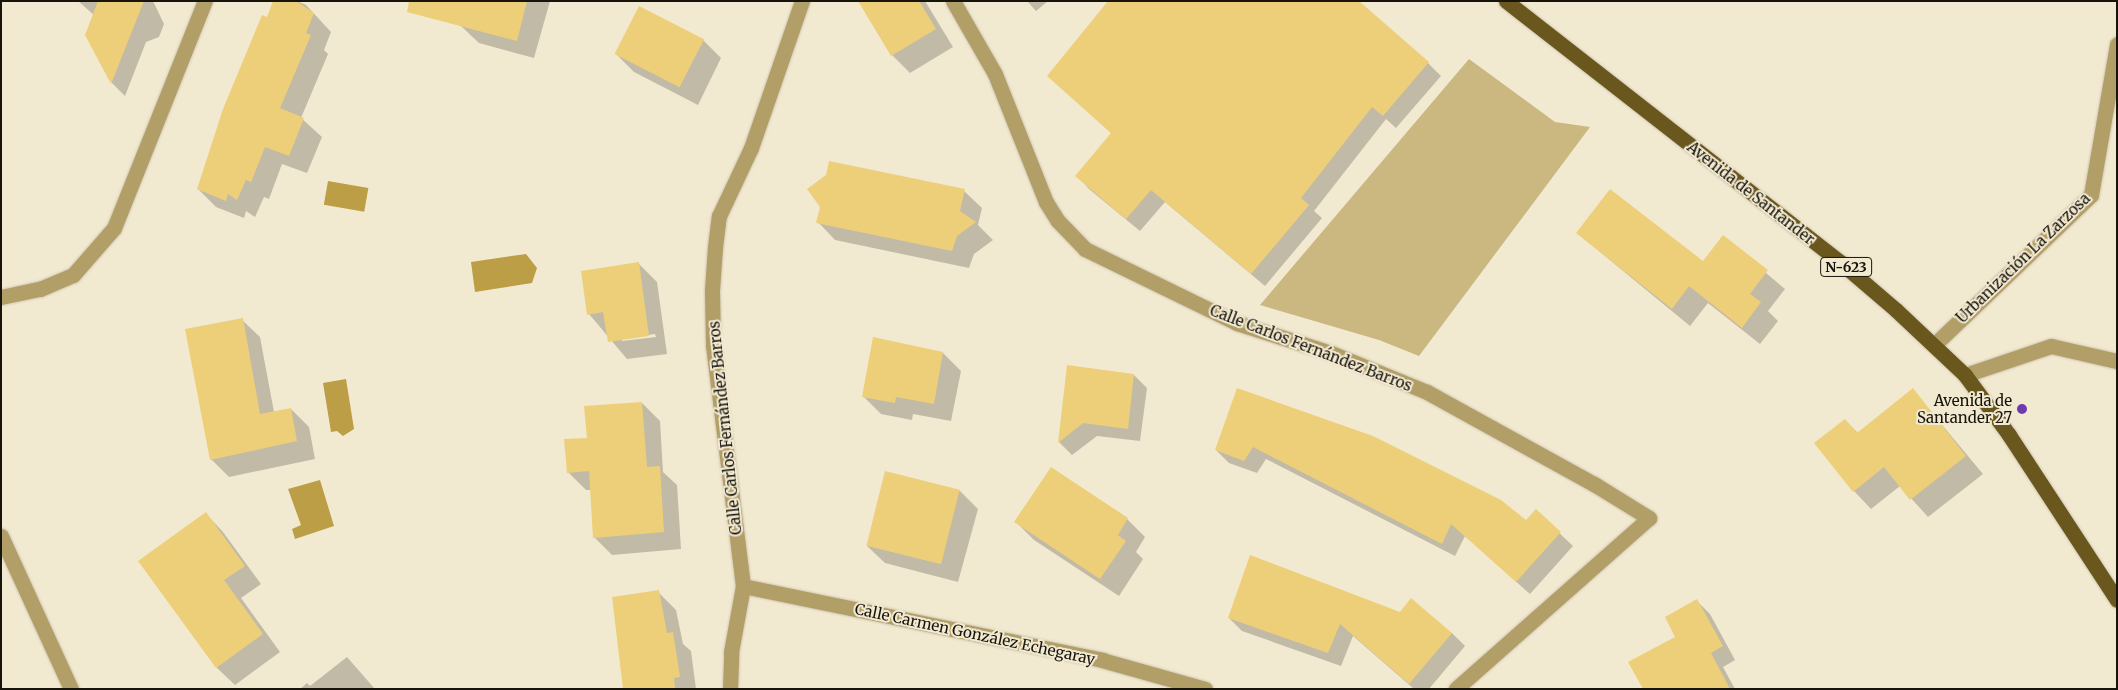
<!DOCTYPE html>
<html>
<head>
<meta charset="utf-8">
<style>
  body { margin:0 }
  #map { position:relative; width:2118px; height:690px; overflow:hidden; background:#f2e9d1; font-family:Merriweather,serif }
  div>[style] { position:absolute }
  .green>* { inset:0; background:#cbb780 }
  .water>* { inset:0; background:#bc9e47; transform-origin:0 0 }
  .shadow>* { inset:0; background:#0003 }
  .building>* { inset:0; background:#eecf79; transform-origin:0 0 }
  .roads { filter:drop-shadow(0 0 1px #cfc7b1) drop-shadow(0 0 1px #cfc7b1) }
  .minor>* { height:15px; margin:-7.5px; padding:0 7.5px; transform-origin:7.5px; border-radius:7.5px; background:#b29e67 }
  .trunk>* { height:15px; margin:-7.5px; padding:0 7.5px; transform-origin:7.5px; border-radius:7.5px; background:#6a571e }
  .dots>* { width:14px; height:14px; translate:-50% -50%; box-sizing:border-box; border:2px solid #f2e9d1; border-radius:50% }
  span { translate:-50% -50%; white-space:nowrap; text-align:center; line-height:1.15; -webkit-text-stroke:4px #f2e9d1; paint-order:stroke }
  .shield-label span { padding:1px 4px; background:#f2e9d1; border:1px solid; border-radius:4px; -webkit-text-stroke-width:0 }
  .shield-label { font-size:14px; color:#17140c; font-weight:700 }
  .street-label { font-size:15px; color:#17140c }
  .poi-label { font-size:15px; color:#17140c }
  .right { translate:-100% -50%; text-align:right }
  .frame { position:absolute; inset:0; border:2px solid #17140c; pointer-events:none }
</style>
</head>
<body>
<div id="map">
  <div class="green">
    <div style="clip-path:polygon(1469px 59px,1555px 122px,1590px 127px,1419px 356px,1379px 340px,1260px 305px)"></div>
  </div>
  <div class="water">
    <div style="left:328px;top:181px;width:41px;height:24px;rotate:10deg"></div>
    <div style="clip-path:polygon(526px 254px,537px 268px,532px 283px,475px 292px,471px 262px)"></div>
    <div style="clip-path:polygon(346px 379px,354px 429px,343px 436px,337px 431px,331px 432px,323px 383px)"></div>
    <div style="clip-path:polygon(320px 480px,334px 526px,295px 539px,292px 529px,301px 525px,288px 489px)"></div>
  </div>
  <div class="shadow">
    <div style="clip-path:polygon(78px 1px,153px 1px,164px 24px,159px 37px,146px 42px,125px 96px,112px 83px,87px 35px,94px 15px)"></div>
    <div style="clip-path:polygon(275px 1px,297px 1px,306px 5px,331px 32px,324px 50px,328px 54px,301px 118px,322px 137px,307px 173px,282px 164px,269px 199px,264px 197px,255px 217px,246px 211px,244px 218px,216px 207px,198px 189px)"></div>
    <div style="clip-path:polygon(459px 1px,550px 1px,534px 58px,479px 43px,461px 26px)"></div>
    <div style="clip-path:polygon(859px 1px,925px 1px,953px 47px,910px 73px,892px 55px)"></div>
    <div style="clip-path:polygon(1027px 1px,1048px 1px,1036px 11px)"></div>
    <div style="clip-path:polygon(703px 40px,721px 58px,698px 105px,634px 72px,616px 54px)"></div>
    <div style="clip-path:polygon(1428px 63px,1441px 76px,1396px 128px,1386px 119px,1314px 211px,1322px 218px,1265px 286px,1165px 202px,1140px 231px,1089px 189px,1077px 176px,1112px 134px,1049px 76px)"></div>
    <div style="clip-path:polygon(964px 191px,982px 208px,978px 225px,993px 240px,974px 254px,969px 268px,835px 240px,818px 222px)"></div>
    <div style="clip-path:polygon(1577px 233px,1703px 262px,1723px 237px,1785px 289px,1768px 311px,1778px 321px,1760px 344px,1708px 303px,1690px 326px)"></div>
    <div style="clip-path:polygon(evenodd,639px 264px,657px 282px,667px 354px,627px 359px,589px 314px,639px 264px,655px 334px,656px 337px,622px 341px,622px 339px,655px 334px)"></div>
    <div style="clip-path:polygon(242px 320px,260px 337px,274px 412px,291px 409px,309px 427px,315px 459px,229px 477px,211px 459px)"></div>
    <div style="clip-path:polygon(943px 353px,961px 371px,951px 421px,913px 414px,912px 420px,881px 414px,863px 396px)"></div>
    <div style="clip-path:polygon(1068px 367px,1134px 375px,1147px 388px,1140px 441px,1097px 436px,1072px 455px,1059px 442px)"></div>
    <div style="clip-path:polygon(1237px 390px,1526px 522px,1536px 511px,1573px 546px,1530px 594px,1465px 536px,1455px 556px,1266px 459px,1257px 473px,1229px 463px,1216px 450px)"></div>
    <div style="clip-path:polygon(1913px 390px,1983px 474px,1928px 517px,1900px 486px,1871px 509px,1854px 491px,1845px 420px,1858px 433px)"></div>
    <div style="clip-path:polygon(642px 403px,660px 421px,663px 472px,677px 485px,681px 549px,612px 555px,594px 537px,592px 490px,586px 490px,568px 472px,588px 439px)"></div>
    <div style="clip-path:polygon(1051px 468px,1127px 519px,1145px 537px,1136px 552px,1143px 559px,1119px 596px,1034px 540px,1016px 522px)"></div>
    <div style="clip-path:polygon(886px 472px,960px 491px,978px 509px,958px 582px,885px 563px,867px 546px)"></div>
    <div style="clip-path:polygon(206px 514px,223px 532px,261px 584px,241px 598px,280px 652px,235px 685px,217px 668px,140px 561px)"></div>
    <div style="clip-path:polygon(1251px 557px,1452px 633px,1465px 646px,1429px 689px,1414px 689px,1353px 636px,1341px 666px,1242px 631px,1229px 618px)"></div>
    <div style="clip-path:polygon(658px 592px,676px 610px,683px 644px,691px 651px,696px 689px,625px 689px)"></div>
    <div style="clip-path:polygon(1697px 601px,1710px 614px,1735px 660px,1723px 667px,1735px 689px,1644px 689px)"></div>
    <div style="clip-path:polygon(347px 657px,375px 689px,300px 689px,307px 683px,310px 686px)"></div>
  </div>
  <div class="building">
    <div style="clip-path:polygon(98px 1px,144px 1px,111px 84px,85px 35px)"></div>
    <div style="clip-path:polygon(273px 1px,296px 1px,314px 13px,306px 33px,311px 35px,280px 108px,304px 118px,289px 156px,265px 147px,251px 182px,246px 180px,237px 200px,228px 194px,226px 201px,197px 189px,223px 109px,262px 15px,267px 17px)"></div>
    <div style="clip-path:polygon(409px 1px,527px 1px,517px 41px,407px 12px)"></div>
    <div style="clip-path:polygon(858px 1px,919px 1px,936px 29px,891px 56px)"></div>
    <div style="clip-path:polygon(1108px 1px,1359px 1px,1429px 62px,1383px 116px,1372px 107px,1301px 198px,1309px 205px,1251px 274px,1151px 190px,1126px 219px,1075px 176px,1111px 133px,1047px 76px)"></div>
    <div style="left:639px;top:6px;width:73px;height:54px;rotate:27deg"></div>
    <div style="clip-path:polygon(829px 161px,965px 189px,960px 211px,976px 222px,957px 236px,952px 251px,816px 223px,820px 207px,807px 189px,826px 175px)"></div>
    <div style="clip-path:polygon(1610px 189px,1703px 261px,1723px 235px,1768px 270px,1750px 294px,1761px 302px,1742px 328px,1689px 286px,1672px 309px,1576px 233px)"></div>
    <div style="clip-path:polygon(639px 262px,649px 336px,608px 342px,603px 312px,587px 315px,581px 271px)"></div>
    <div style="clip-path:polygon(243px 318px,260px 414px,291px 408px,297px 441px,210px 460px,185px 329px)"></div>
    <div style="clip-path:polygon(873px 337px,943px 352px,934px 404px,896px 397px,895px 403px,862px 397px)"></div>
    <div style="clip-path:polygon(1067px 365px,1134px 374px,1128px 429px,1083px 423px,1058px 443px)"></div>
    <div style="clip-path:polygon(1237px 388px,1373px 436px,1501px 500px,1526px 520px,1536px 509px,1561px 532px,1516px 582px,1451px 524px,1442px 544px,1253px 447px,1244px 461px,1215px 450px)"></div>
    <div style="clip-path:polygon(1913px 388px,1966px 456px,1910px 500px,1884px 467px,1853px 492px,1814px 443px,1845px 419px,1857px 433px)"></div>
    <div style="clip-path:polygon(642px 402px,647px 467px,660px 466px,664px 532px,593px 538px,589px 471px,567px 473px,564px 439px,587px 438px,584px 406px)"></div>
    <div style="clip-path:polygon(1051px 467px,1128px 518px,1118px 535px,1126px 541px,1100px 579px,1014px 522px)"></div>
    <div style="left:885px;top:471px;width:77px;height:77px;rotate:14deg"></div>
    <div style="clip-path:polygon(206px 512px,245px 566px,224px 580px,263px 634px,216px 668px,138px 561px)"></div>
    <div style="clip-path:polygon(1250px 555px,1400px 612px,1411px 598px,1452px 633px,1409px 684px,1340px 624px,1328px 653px,1228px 618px)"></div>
    <div style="clip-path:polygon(659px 590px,667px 633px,673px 632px,680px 677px,674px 678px,675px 689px,623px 689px,612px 597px)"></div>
    <div style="clip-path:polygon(1697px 599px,1723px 646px,1711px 653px,1730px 689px,1643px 689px,1628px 662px,1675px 637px,1665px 617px)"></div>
  </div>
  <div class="roads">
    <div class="minor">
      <div style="left:953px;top:1px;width:84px;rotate:60.1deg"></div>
      <div style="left:995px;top:74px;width:138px;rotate:68.3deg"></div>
      <div style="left:1046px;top:202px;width:22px;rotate:58deg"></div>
      <div style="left:1058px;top:221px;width:39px;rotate:46deg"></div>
      <div style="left:1085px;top:249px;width:169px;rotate:26deg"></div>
      <div style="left:1237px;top:323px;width:99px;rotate:17.7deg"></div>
      <div style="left:1331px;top:353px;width:104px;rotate:22.1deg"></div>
      <div style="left:1427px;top:392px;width:191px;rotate:28.9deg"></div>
      <div style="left:1594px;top:484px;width:65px;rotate:31.7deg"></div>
      <div style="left:1649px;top:518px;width:258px;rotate:138.5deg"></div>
      <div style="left:1px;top:297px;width:40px;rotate:-12deg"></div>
      <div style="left:40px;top:289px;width:36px;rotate:-23deg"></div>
      <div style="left:73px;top:275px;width:62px;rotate:-48.9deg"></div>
      <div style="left:114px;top:228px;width:245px;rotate:-68.2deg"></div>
      <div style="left:1934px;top:345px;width:217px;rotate:-43.7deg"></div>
      <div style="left:2091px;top:195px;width:153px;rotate:-80.2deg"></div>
      <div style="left:1965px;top:375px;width:91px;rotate:-18.6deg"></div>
      <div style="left:2051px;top:346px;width:68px;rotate:12.8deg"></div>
      <div style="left:1px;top:536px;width:168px;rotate:65.4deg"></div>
      <div style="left:743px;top:586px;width:367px;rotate:11.6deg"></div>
      <div style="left:1102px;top:660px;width:107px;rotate:15.7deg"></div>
      <div style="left:730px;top:689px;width:37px;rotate:-88deg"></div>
      <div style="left:731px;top:652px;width:67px;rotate:-79.7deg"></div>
      <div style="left:743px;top:586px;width:244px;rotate:-97.1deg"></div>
      <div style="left:713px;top:344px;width:54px;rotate:-91.1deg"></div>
      <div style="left:712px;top:290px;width:43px;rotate:-86deg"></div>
      <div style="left:715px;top:247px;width:31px;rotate:-83deg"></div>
      <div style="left:719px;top:216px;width:75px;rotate:-64.8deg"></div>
      <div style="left:751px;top:148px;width:156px;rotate:-70.9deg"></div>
    </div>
    <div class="trunk">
      <div style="left:1506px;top:1px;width:424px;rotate:38deg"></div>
      <div style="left:1840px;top:262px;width:74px;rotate:40.6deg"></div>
      <div style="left:1896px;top:310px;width:95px;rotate:43.3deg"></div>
      <div style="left:1965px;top:375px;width:74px;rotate:53.7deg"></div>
      <div style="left:2009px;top:435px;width:197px;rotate:56.8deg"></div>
    </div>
  </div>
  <div class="dots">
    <div style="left:2022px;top:409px;background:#703ab1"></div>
  </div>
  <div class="shield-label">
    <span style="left:1846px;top:267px">N-623</span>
  </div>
  <div class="street-label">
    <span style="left:1751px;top:193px;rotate:38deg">Avenida de Santander</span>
    <span style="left:2023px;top:258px;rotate:-44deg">Urbanización La Zarzosa</span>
    <span style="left:1311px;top:348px;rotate:21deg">Calle Carlos Fernández Barros</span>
    <span style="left:725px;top:428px;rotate:-96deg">Calle Carlos Fernández Barros</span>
    <span style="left:975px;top:634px;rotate:12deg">Calle Carmen González Echegaray</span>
  </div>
  <div class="poi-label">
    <span class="right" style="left:2012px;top:409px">Avenida de<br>Santander 27</span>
  </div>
  <div class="frame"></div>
</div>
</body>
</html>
